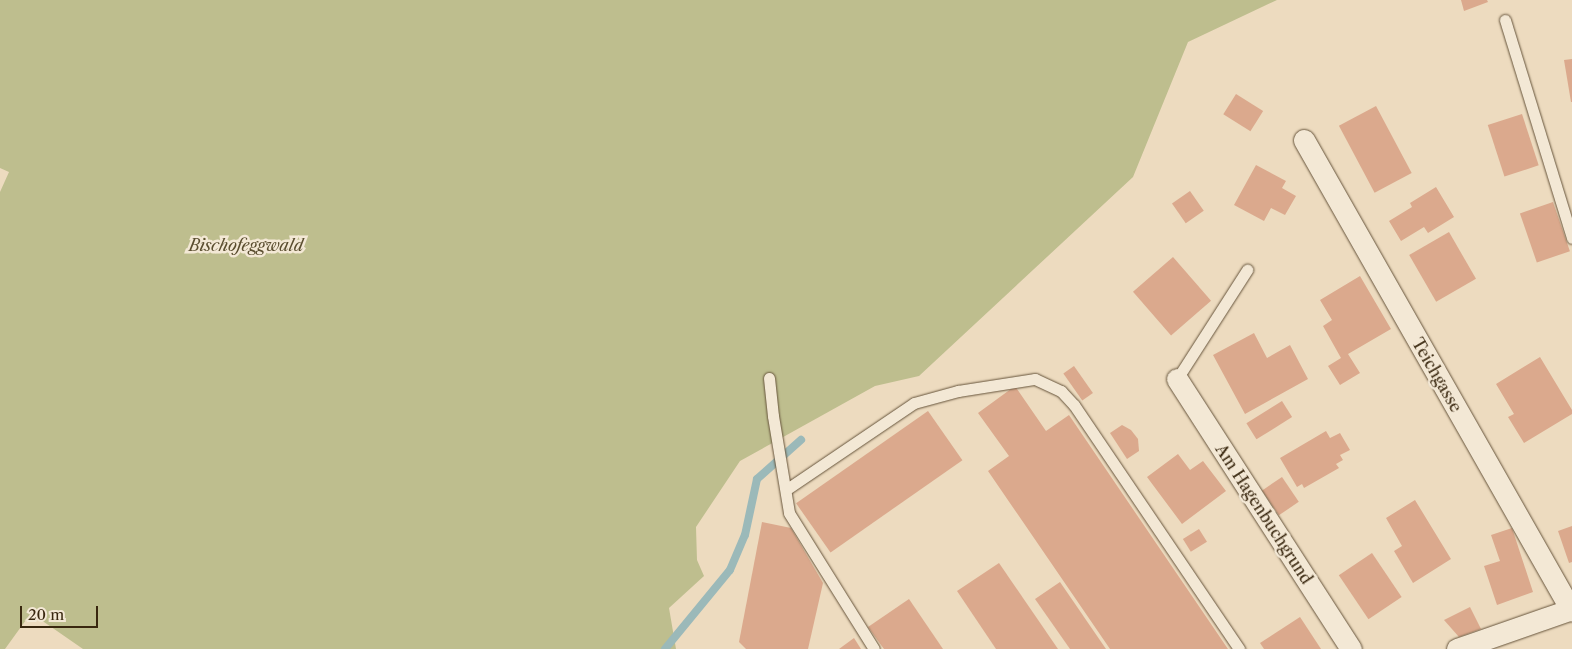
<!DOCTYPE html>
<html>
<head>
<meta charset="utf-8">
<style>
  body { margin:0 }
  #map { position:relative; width:1572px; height:649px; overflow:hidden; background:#eddbbf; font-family:"Libre Caslon Text",serif }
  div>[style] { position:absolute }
  .green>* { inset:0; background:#bebe8e }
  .stream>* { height:8px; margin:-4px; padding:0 4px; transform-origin:4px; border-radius:4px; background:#9bb9b9 }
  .building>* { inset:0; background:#dba98d; transform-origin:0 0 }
  .roads { filter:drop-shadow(0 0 1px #66543b) drop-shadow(0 0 1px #66543b) }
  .lane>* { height:11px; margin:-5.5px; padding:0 5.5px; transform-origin:5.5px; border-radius:5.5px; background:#f3e8d5 }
  .street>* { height:21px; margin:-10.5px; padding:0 10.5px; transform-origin:10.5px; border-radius:10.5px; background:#f3e8d5 }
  span { translate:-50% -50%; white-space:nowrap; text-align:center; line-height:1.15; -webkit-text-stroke:5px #f3e8d5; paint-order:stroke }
  .park-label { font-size:16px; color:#5a4d2f; font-style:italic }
  .street-label { font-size:16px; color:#39270f }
  .scale { position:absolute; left:20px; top:606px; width:78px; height:22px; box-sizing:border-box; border:2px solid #39270f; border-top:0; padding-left:6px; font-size:15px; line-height:18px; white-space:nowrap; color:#39270f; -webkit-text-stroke:4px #f3e8d5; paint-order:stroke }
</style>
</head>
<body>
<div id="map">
  <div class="green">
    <div style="clip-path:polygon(0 0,1277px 0,1188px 42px,1133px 177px,919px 376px,875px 386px,740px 461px,696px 527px,697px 560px,704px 576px,669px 608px,676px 649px,83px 649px,31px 613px,5px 649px,0 649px,0 192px,9px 172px,0 168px)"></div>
  </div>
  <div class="stream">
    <div style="left:665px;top:649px;width:102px;rotate:-50.6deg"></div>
    <div style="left:730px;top:570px;width:38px;rotate:-67deg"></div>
    <div style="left:745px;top:535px;width:57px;rotate:-77.9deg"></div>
    <div style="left:757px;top:479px;width:59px;rotate:-41.6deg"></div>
  </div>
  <div class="building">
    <div style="clip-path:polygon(1461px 0,1487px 0,1488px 2px,1464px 11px)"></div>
    <div style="clip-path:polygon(1572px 59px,1572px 102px,1571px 102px,1564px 60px)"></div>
    <div style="left:1236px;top:94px;width:32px;height:24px;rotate:32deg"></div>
    <div style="left:1376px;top:106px;width:76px;height:42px;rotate:62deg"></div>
    <div style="left:1522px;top:114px;width:54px;height:36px;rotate:72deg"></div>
    <div style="clip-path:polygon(1256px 165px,1286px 181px,1282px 188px,1296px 196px,1285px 215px,1271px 208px,1264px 221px,1234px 205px)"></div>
    <div style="clip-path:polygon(1436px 187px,1454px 217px,1428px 233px,1424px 227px,1401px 241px,1389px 221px,1412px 207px,1410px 203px)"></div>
    <div style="left:1190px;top:191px;width:24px;height:22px;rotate:55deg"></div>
    <div style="left:1553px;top:202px;width:52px;height:35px;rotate:71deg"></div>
    <div style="left:1449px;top:232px;width:54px;height:46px;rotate:60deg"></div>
    <div style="left:1173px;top:257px;width:58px;height:53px;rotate:49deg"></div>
    <div style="clip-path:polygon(1360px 276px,1391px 329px,1348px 354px,1360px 373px,1340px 385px,1328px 366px,1341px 358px,1323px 326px,1332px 320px,1320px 300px)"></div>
    <div style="clip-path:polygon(1254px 333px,1267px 358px,1290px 345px,1308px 379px,1245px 414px,1213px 355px)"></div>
    <div style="clip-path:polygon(1540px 357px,1572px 410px,1572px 414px,1524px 443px,1508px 417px,1514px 414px,1496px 384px)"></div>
    <div style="left:1074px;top:366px;width:33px;height:13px;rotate:55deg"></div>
    <div style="clip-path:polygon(1015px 386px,1046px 431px,1069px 415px,1228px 649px,1110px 649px,988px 471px,1009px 456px,978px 413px)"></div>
    <div style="left:1282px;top:401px;width:19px;height:42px;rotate:58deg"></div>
    <div style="left:928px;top:411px;width:60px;height:161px;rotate:55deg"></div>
    <div style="clip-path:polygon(1122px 425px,1131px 430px,1138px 439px,1139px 451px,1127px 459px,1110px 433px)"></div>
    <div style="clip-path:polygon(1326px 431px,1330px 438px,1340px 433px,1350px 450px,1340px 455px,1343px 460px,1336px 464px,1339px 468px,1304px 488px,1302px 484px,1297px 487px,1280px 458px)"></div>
    <div style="clip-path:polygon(1178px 454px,1190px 470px,1203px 461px,1226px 491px,1182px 524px,1147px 477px)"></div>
    <div style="left:1282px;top:477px;width:30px;height:24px;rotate:56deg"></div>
    <div style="clip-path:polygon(1415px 500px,1451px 559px,1413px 583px,1394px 551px,1402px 546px,1386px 518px)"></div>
    <div style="clip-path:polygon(762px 522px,791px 528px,823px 583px,808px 649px,746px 649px,739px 642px)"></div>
    <div style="clip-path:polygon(1572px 526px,1572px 562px,1569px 563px,1558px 531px)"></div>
    <div style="clip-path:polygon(1512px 528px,1533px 592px,1497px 605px,1484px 566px,1500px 561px,1491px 535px)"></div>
    <div style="left:1199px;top:529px;width:15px;height:19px;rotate:58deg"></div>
    <div style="left:1372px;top:553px;width:53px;height:40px;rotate:56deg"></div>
    <div style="clip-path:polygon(999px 563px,1058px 649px,996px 649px,957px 591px)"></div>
    <div style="clip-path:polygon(1060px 582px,1106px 649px,1070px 649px,1035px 599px)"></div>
    <div style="clip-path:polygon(909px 599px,943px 649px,884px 649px,868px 627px)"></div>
    <div style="clip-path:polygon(1470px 607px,1481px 629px,1459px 637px,1444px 620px)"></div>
    <div style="clip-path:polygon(1300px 617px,1321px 649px,1264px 649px,1260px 643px)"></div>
    <div style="clip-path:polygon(854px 638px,861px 649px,839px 649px)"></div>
  </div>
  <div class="roads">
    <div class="lane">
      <div style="left:1505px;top:20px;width:228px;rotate:72.9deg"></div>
      <div style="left:769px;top:378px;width:38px;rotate:84deg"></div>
      <div style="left:773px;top:416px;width:98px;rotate:80.6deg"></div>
      <div style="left:789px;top:513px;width:160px;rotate:58deg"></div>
      <div style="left:1177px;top:379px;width:130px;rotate:-57.3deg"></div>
      <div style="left:787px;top:489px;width:153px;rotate:-34.1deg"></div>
      <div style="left:914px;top:403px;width:46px;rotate:-15.3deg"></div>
      <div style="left:958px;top:391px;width:78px;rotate:-8.9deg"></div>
      <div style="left:1035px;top:379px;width:29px;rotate:25deg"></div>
      <div style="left:1061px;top:391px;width:19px;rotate:47deg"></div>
      <div style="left:1074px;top:405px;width:295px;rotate:55.9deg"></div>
    </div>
    <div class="street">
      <div style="left:1304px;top:140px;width:541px;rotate:60.4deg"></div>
      <div style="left:1177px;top:379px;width:321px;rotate:57.2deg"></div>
      <div style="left:1457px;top:649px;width:122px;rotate:-19.2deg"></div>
    </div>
  </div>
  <div class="park-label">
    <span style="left:246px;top:245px">Bischofeggwald</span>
  </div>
  <div class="street-label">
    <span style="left:1437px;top:375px;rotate:60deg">Teichgasse</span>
    <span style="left:1264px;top:514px;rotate:57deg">Am Hagenbuchgrund</span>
  </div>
  <div class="scale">20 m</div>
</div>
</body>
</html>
